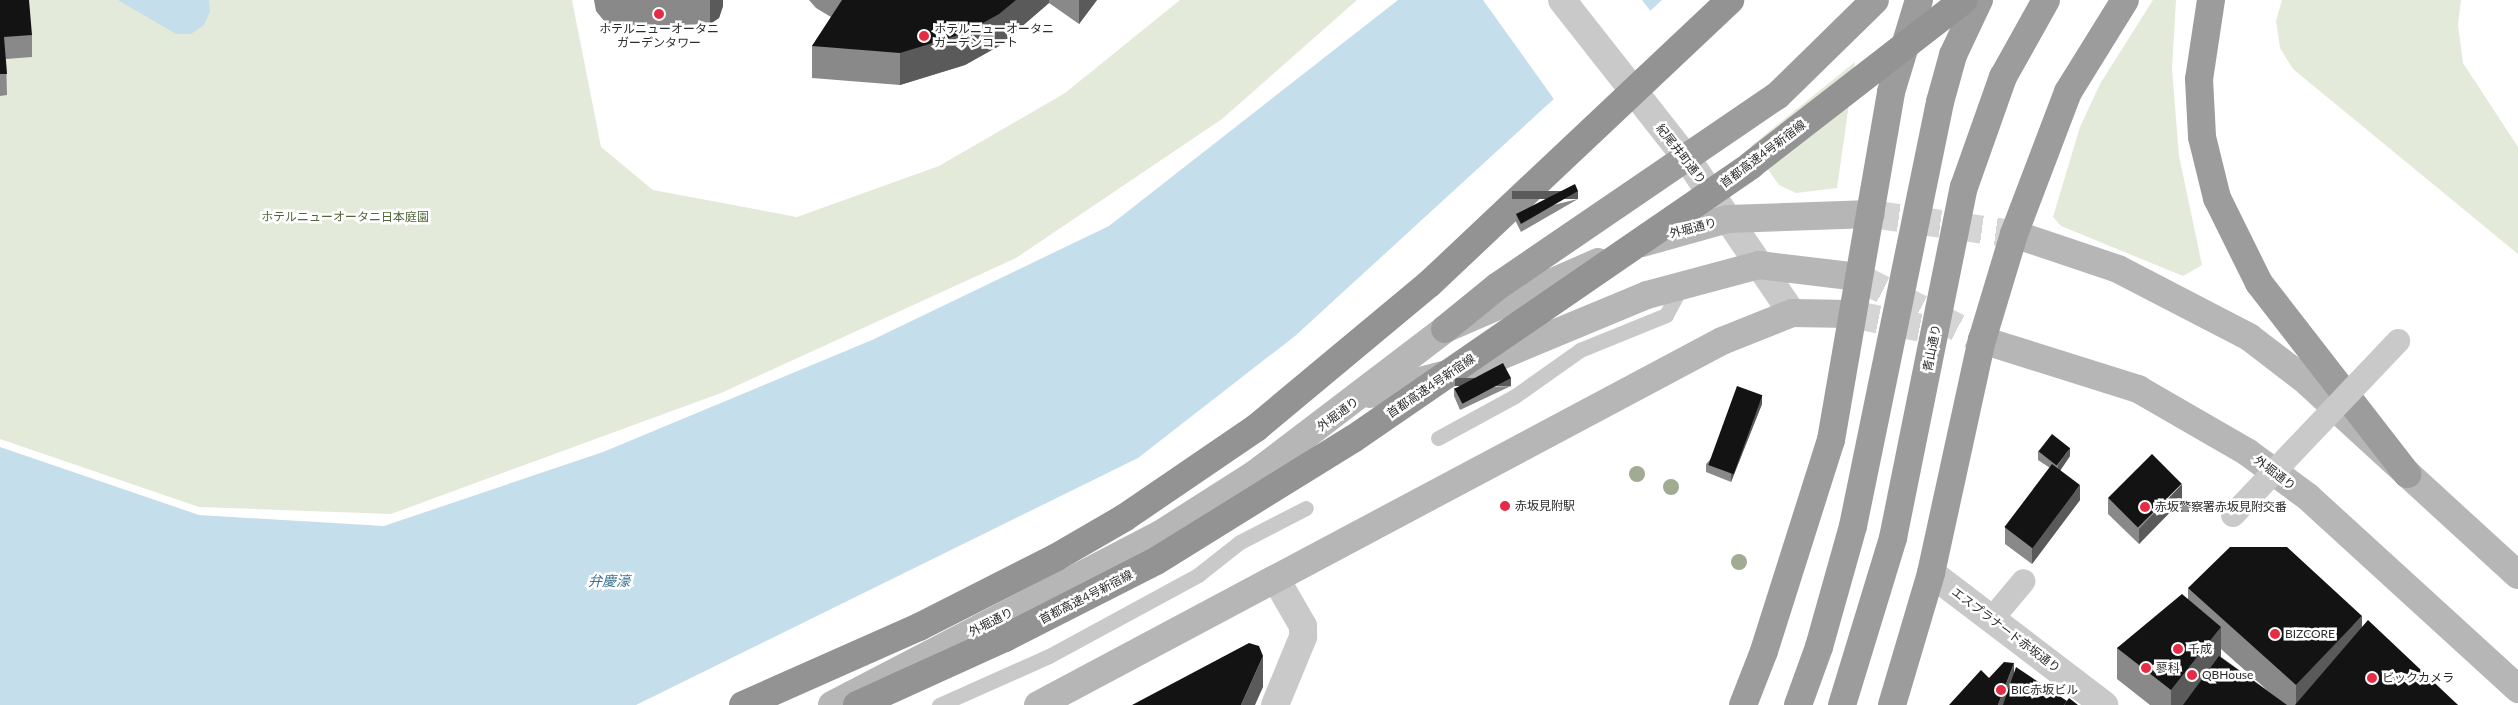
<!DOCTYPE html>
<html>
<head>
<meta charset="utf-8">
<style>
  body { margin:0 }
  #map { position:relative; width:2518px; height:705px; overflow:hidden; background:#fff; font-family:Lato,"Noto Sans JP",sans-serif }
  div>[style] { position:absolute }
  .green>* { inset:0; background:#e3ead9 }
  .water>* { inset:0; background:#c4deeb }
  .pier>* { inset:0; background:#fff }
  .secondary-tunnel>* { height:28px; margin-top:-14px; transform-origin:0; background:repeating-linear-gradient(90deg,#d5d5d5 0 28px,transparent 0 42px) }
  .service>* { height:15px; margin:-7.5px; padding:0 7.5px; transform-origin:7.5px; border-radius:7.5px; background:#c9c9c9 }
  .pedestrian>* { height:24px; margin:-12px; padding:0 12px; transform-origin:12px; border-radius:12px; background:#c9c9c9 }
  .minor>* { height:28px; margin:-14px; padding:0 14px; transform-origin:14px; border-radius:14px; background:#c9c9c9 }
  .tertiary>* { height:28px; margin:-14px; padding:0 14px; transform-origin:14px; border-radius:14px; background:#c9c9c9 }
  .secondary>* { height:28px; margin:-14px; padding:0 14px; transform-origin:14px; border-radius:14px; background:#b6b6b6 }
  .trunk>* { height:28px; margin:-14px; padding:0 14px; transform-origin:14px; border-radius:14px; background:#9c9c9c }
  .pedestrian-bridge>* { height:24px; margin:-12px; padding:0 12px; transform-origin:12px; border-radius:12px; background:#c9c9c9 }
  .trunk-bridge>* { height:28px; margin:-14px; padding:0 14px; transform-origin:14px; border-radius:14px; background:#9c9c9c }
  .motorway-bridge>* { height:28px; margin:-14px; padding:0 14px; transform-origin:14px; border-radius:14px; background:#939393 }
  .trees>* { width:16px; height:16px; margin:-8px; border-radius:50%; background:#a0ab92 }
  .wall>* { inset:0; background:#898989 }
  .shaded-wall>* { inset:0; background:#5a5a5a; transform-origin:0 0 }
  .building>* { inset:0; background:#131313; transform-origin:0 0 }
  .dots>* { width:14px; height:14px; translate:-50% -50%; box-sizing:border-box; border:2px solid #fff; border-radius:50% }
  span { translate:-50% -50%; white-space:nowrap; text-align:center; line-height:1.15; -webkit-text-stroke:5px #fff; paint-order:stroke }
  .poi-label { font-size:12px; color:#2c2c2c }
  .left { translate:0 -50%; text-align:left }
  .street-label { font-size:12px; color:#2c2c2c }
  .park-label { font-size:12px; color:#526739 }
  .water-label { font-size:14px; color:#3a728e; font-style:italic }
</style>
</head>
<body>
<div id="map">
  <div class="green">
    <div style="clip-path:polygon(0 0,572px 0,601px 147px,653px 190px,797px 217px,939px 166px,1065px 93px,1180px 0,1357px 0,1222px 119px,1016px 258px,721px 393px,391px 514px,199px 507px,0 439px)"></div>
    <div style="clip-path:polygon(2153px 0,2176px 0,2172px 69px,2179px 156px,2202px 265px,2183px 276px,2061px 226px,2053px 217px,2080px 127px,2100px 84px)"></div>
    <div style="clip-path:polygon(2282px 0,2461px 0,2458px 25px,2463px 63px,2518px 147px,2518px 254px,2293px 69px,2280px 48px,2276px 21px)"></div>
    <div style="clip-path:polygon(1855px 62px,1837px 188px,1796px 193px,1779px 185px,1751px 146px)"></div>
  </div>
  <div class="water">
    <div style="clip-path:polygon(118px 0,209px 0,210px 12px,204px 25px,191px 34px,176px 34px)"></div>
    <div style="clip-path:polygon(1398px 0,1662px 0,1295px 336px,1138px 458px,636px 705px,0 705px,0 447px,199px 515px,384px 526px,603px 452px,872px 340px,1109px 226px)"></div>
  </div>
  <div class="pier">
    <div style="clip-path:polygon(1483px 0,1642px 0,1652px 13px,1556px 102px)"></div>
  </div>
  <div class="secondary-tunnel">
    <div style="left:1871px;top:214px;width:144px;rotate:8deg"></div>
    <div style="left:1858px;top:277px;width:139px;rotate:26.9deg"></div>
    <div style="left:1851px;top:314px;width:98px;rotate:11.2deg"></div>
  </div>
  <div class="service">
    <div style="left:1438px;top:438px;width:88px;rotate:-28.6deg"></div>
    <div style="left:1515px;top:396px;width:80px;rotate:-35.3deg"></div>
    <div style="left:1580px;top:350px;width:93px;rotate:-22.1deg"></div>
    <div style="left:1666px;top:315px;width:34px;rotate:-62deg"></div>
    <div style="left:939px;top:705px;width:120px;rotate:-24deg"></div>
    <div style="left:1049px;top:656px;width:170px;rotate:-28.5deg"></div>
    <div style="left:1198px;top:575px;width:53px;rotate:-38.2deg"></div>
    <div style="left:1240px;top:542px;width:74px;rotate:-27.3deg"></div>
  </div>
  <div class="pedestrian">
    <div style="left:2001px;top:608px;width:35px;rotate:-50deg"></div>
  </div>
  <div class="minor">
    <div style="left:1931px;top:573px;width:218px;rotate:37.3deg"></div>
    <div style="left:1275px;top:705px;width:74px;rotate:-67.6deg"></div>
    <div style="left:1303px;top:637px;width:11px;rotate:-90deg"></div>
    <div style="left:1303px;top:626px;width:54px;rotate:-119.9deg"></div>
  </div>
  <div class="tertiary">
    <div style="left:1562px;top:0;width:204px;rotate:51.8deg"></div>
    <div style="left:1688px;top:160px;width:185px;rotate:55.8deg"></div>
  </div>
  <div class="secondary">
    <div style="left:2014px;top:234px;width:110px;rotate:18.6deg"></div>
    <div style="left:2118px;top:269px;width:148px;rotate:27.4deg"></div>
    <div style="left:2249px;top:337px;width:69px;rotate:37.4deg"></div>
    <div style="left:2304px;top:379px;width:290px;rotate:42.5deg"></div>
    <div style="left:1642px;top:243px;width:89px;rotate:-15.6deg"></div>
    <div style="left:1728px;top:219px;width:143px;rotate:-2deg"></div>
    <div style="left:1982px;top:340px;width:164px;rotate:17.4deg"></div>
    <div style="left:2138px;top:389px;width:126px;rotate:30deg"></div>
    <div style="left:2247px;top:452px;width:76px;rotate:36.4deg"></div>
    <div style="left:2308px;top:497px;width:285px;rotate:42.4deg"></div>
    <div style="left:1370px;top:394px;width:107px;rotate:-14.6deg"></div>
    <div style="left:1474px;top:367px;width:187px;rotate:-22.6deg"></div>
    <div style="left:1647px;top:295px;width:116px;rotate:-15deg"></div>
    <div style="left:1759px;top:265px;width:100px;rotate:6.9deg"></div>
    <div style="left:832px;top:705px;width:369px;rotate:-27.5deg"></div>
    <div style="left:1159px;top:535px;width:114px;rotate:-32.4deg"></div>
    <div style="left:1255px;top:474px;width:239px;rotate:-37.3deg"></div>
    <div style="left:1445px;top:329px;width:167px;rotate:-23.6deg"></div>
    <div style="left:1038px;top:705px;width:775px;rotate:-28.02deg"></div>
    <div style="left:1722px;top:341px;width:75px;rotate:-21.8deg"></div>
    <div style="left:1792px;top:313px;width:59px;rotate:1deg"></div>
  </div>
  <div class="trunk">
    <div style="left:2211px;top:0;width:80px;rotate:98.6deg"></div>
    <div style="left:2199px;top:79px;width:58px;rotate:87deg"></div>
    <div style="left:2202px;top:137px;width:63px;rotate:76.2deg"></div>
    <div style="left:2217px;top:198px;width:95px;rotate:63.7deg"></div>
    <div style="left:2259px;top:283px;width:242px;rotate:52.2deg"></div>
    <div style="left:1445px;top:329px;width:68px;rotate:-39.1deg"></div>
    <div style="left:1498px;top:286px;width:338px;rotate:-34.3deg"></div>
    <div style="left:1777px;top:96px;width:137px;rotate:-44.4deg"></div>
    <div style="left:1743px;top:705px;width:58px;rotate:-68.7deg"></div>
    <div style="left:1764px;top:651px;width:221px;rotate:-72.4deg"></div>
    <div style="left:1831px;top:440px;width:353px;rotate:-80.2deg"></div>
    <div style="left:1891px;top:92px;width:96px;rotate:-73.1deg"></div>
    <div style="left:1892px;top:705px;width:138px;rotate:-73.5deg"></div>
    <div style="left:1931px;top:573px;width:239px;rotate:-77.7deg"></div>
    <div style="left:1982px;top:340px;width:111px;rotate:-73.2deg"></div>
    <div style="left:2014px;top:234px;width:152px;rotate:-69.2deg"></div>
    <div style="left:2068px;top:92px;width:108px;rotate:-58.2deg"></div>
  </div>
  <div class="pedestrian-bridge">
    <div style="left:2233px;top:515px;width:240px;rotate:-46.5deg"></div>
  </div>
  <div class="trunk-bridge">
    <div style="left:1798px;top:705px;width:62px;rotate:-70.1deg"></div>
    <div style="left:1819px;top:647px;width:126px;rotate:-74.3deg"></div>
    <div style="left:1853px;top:526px;width:433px;rotate:-78.4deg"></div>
    <div style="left:1940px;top:102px;width:49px;rotate:-74.5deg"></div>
    <div style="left:1953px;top:55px;width:61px;rotate:-64.7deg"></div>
    <div style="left:1842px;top:705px;width:175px;rotate:-73deg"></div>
    <div style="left:1893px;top:538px;width:358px;rotate:-78.6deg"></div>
    <div style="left:1964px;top:187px;width:117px;rotate:-70.5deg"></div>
    <div style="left:2003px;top:77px;width:88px;rotate:-60.8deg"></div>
  </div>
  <div class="motorway-bridge">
    <div style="left:743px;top:705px;width:193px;rotate:-23.9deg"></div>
    <div style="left:919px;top:627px;width:153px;rotate:-26.9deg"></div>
    <div style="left:1055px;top:558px;width:80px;rotate:-30.1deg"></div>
    <div style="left:1124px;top:518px;width:160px;rotate:-34.3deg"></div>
    <div style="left:1256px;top:428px;width:225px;rotate:-39.8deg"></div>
    <div style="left:1429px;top:284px;width:414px;rotate:-43.3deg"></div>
    <div style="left:857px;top:705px;width:162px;rotate:-24.4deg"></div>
    <div style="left:1005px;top:638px;width:169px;rotate:-27deg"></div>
    <div style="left:1156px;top:561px;width:232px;rotate:-31.8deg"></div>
    <div style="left:1353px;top:439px;width:483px;rotate:-34.5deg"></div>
    <div style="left:1751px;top:165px;width:269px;rotate:-37.8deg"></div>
  </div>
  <div class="trees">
    <div style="left:1637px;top:474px"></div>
    <div style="left:1671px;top:487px"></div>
    <div style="left:1739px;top:562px"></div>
  </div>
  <div class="wall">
    <div style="clip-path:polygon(0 0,32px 35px,32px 57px,6px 59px,7px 95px,0 96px)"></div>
    <div style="clip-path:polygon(594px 0,723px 0,723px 6px,719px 18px,710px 24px,609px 27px,596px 11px)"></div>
    <div style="clip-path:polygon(809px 0,1097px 0,1079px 24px,1049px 3px,999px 46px,965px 65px,900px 85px,812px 78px,812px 46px,831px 17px,816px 8px)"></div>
    <div style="clip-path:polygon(1578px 199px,1521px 232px,1516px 222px,1516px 214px)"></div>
    <div style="clip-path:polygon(1511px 386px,1460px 410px,1454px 396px,1454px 388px)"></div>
    <div style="clip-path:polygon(1762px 404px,1731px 482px,1706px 472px,1706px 464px)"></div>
    <div style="clip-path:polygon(2038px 451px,2070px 456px,2060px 470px,2080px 500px,2032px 564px,2005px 544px,2005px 528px,2050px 468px,2038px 460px)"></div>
    <div style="clip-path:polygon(2108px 498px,2182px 500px,2139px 544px,2108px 514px)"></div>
    <div style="clip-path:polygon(evenodd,2188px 588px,2362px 627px,2458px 705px,2150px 705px,2117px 679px,2117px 648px,2188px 600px,2188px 588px,2221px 649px,2267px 690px,2221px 657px,2221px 649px)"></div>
  </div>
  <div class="shaded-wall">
    <div style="clip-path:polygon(710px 0,723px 0,723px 6px,719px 18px,710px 24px)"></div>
    <div style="clip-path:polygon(1016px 0,1049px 0,1049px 3px,999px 46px,965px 65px,900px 85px,900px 53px)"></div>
    <div style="clip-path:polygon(1079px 0,1097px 0,1079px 24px)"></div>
    <div style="left:1578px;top:191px;width:8px;height:66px;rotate:90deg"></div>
    <div style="left:1511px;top:378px;width:8px;height:56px;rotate:90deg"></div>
    <div style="clip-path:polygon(1762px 395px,1762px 404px,1731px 482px,1731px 474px)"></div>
    <div style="clip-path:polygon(2070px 448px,2070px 456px,2058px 474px,2058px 465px)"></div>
    <div style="clip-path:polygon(2182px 484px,2182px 500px,2139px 544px,2139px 529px)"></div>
    <div style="clip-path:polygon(2080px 485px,2080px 500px,2032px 564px,2032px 548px)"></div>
    <div style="clip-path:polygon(2362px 616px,2362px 648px,2296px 705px,2296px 685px)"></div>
    <div style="clip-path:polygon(2221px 627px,2221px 658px,2184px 705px,2171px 705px,2171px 690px)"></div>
    <div style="clip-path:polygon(1263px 656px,1263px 687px,1255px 705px,1241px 705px)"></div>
    <div style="clip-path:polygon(2014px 663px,2014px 679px,2004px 705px,1998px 705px)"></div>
  </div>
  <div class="building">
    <div style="clip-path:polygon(0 0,29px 0,32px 35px,4px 37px,7px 74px,0 74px)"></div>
    <div style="clip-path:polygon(842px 0,1016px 0,999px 14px,965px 33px,900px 53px,812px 46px)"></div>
    <div style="clip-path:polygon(1575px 184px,1578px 191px,1521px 224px,1516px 214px)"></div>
    <div style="left:1503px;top:363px;width:17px;height:55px;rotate:62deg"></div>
    <div style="left:1737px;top:386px;width:27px;height:84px;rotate:20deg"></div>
    <div style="left:2052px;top:434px;width:23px;height:22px;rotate:38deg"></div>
    <div style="left:2152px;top:454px;width:42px;height:62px;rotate:45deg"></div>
    <div style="left:2052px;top:464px;width:35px;height:79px;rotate:37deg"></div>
    <div style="clip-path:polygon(2230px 547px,2287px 547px,2362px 616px,2296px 685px,2188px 588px)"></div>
    <div style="clip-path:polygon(2182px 594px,2221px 627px,2171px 690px,2117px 648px)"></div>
    <div style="clip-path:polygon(2368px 620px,2458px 705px,2295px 705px)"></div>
    <div style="clip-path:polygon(1249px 643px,1259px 646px,1263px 656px,1241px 705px,1132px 705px)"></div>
    <div style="clip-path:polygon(2219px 656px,2287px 705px,2183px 705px)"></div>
    <div style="clip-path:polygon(2004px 662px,2014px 663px,1998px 705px,1949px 705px,1981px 670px,1989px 678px)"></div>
    <div style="clip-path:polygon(2016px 667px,2067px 701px,2064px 705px,2003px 705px)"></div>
    <div style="clip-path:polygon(2069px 698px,2078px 705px,2064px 705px)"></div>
  </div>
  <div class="dots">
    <div style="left:659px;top:14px;background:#e62b44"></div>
    <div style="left:924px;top:36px;background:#e62b44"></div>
    <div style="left:1505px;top:506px;background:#e62b44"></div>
    <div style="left:2145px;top:507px;background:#e62b44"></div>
    <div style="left:2275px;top:634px;background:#e62b44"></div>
    <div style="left:2178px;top:649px;background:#e62b44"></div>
    <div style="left:2146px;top:668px;background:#e62b44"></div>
    <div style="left:2192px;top:675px;background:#e62b44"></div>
    <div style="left:2372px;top:678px;background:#e62b44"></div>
    <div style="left:2001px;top:690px;background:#e62b44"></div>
  </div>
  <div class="poi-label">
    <span style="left:659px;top:36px">ホテルニューオータニ<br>ガーデンタワー</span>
    <span class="left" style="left:934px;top:36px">ホテルニューオータニ<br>ガーデンコート</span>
    <span class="left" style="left:1515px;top:506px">赤坂見附駅</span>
    <span class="left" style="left:2155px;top:507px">赤坂警察署赤坂見附交番</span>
    <span class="left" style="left:2285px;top:634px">BIZCORE</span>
    <span class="left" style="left:2188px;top:649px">千成</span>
    <span class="left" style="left:2156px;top:668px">蓼科</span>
    <span class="left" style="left:2202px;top:675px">QBHouse</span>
    <span class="left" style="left:2382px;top:678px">ビックカメラ</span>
    <span class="left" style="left:2011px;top:690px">BIC赤坂ビル</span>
  </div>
  <div class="street-label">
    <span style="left:1681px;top:154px;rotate:52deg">紀尾井町通り</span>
    <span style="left:1763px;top:154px;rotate:-37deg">首都高速4号新宿線</span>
    <span style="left:1693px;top:228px;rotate:-14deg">外堀通り</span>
    <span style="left:1932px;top:348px;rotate:-79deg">青山通り</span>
    <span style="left:1431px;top:386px;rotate:-34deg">首都高速4号新宿線</span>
    <span style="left:1338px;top:414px;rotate:-36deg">外堀通り</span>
    <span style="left:2275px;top:473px;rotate:37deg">外堀通り</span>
    <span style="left:1086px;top:597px;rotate:-27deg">首都高速4号新宿線</span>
    <span style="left:991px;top:622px;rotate:-27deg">外堀通り</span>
    <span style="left:2006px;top:630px;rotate:37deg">エスプラナード赤坂通り</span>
  </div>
  <div class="park-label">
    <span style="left:345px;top:217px">ホテルニューオータニ日本庭園</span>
  </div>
  <div class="water-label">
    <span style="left:609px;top:581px">弁慶濠</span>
  </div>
</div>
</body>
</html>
